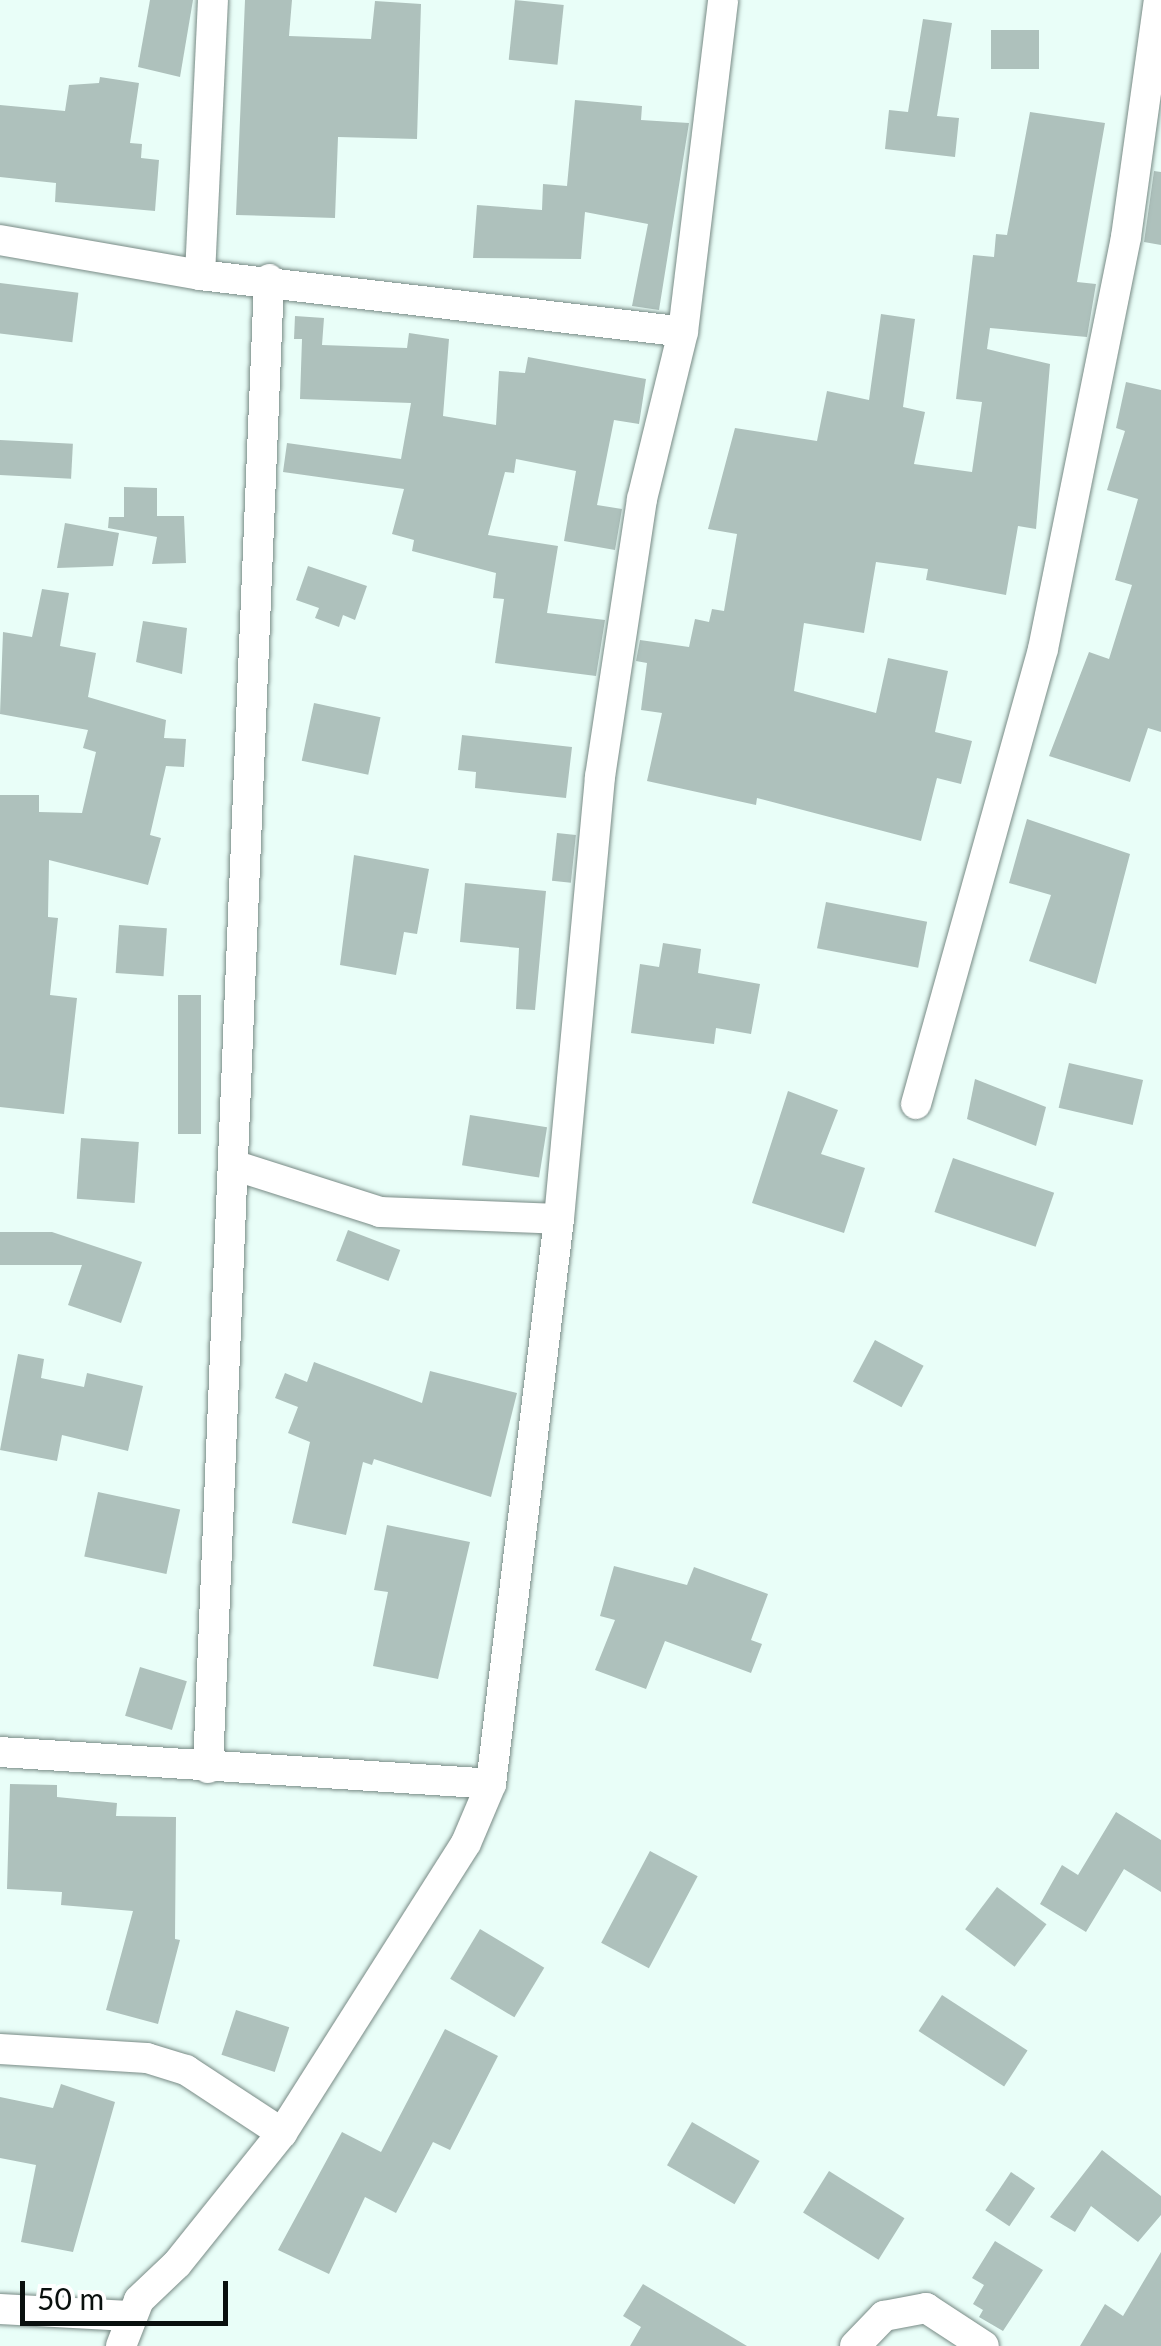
<!DOCTYPE html>
<html>
<head>
<meta charset="utf-8">
<style>
  body { margin:0 }
  #map { position:relative; width:1161px; height:2346px; overflow:hidden; background:#e9fef8; font-family:Lato,sans-serif }
  div>[style] { position:absolute }
  .building>* { inset:0; background:#aec1bc; transform-origin:0 0 }
  .roads { filter:drop-shadow(0 0 2px #788a85) drop-shadow(0 0 2px #788a85) }
  .street>* { height:30px; margin:-15px; padding:0 15px; transform-origin:15px; border-radius:15px; background:#fff }
  span { translate:-50% -50%; white-space:nowrap; text-align:center; line-height:1.15; -webkit-text-stroke:9px #fff; paint-order:stroke }
  .scale { position:absolute; left:20px; top:2281px; width:208px; height:45px; box-sizing:border-box; border:5px solid #09100e; border-top:0; padding-left:12px; font-size:30px; line-height:35px; white-space:nowrap; color:#09100e; -webkit-text-stroke:8px #fff; paint-order:stroke }
</style>
</head>
<body>
<div id="map">
  <div class="building">
    <div style="clip-path:polygon(150px 0,193px 0,180px 77px,138px 67px)"></div>
    <div style="clip-path:polygon(245px 0,292px 0,289px 36px,371px 39px,375px 1px,421px 4px,417px 139px,338px 137px,335px 218px,236px 215px)"></div>
    <div style="left:515px;top:0;width:49px;height:60px;rotate:6deg"></div>
    <div style="clip-path:polygon(923px 19px,952px 23px,937px 116px,959px 118px,955px 157px,885px 149px,889px 110px,908px 112px)"></div>
    <div style="left:1039px;top:30px;width:39px;height:48px;rotate:90deg"></div>
    <div style="clip-path:polygon(100px 77px,139px 83px,130px 143px,142px 144px,141px 158px,159px 160px,155px 211px,55px 202px,56px 183px,0 177px,0 105px,65px 111px,69px 85px,99px 83px)"></div>
    <div style="clip-path:polygon(575px 100px,642px 106px,641px 120px,689px 123px,659px 310px,632px 306px,648px 224px,585px 212px,581px 259px,473px 258px,477px 205px,542px 210px,543px 184px,567px 186px)"></div>
    <div style="clip-path:polygon(1030px 112px,1105px 123px,1077px 282px,1096px 284px,1087px 337px,990px 328px,987px 349px,1050px 364px,1036px 529px,1018px 526px,1006px 595px,926px 580px,928px 569px,876px 562px,864px 633px,804px 623px,794px 691px,876px 713px,888px 658px,948px 671px,935px 732px,972px 741px,961px 784px,937px 778px,921px 841px,757px 798px,756px 805px,647px 781px,662px 713px,641px 710px,647px 663px,636px 661px,640px 640px,689px 647px,695px 619px,709px 622px,712px 609px,724px 611px,737px 534px,708px 529px,735px 428px,817px 441px,827px 391px,869px 400px,881px 314px,915px 319px,903px 407px,925px 412px,914px 464px,972px 472px,982px 402px,956px 399px,973px 255px,994px 257px,996px 234px,1007px 235px)"></div>
    <div style="clip-path:polygon(1154px 171px,1161px 172px,1161px 245px,1144px 242px)"></div>
    <div style="left:0;top:283px;width:79px;height:50px;rotate:7deg"></div>
    <div style="clip-path:polygon(295px 316px,324px 318px,322px 345px,407px 348px,409px 333px,449px 339px,443px 416px,496px 425px,499px 371px,525px 373px,528px 357px,646px 379px,639px 424px,614px 420px,597px 505px,622px 509px,615px 550px,564px 541px,576px 471px,516px 459px,514px 473px,505px 472px,488px 535px,558px 546px,547px 613px,605px 620px,596px 676px,495px 663px,504px 599px,493px 598px,496px 573px,412px 551px,414px 540px,392px 534px,404px 489px,283px 472px,287px 443px,401px 459px,411px 403px,300px 399px,302px 339px,294px 339px)"></div>
    <div style="clip-path:polygon(1126px 382px,1161px 390px,1161px 732px,1148px 728px,1130px 782px,1049px 756px,1089px 652px,1109px 659px,1132px 585px,1115px 580px,1138px 499px,1107px 490px,1125px 431px,1116px 428px)"></div>
    <div style="left:0;top:440px;width:73px;height:35px;rotate:3deg"></div>
    <div style="clip-path:polygon(124px 487px,157px 488px,157px 516px,184px 516px,186px 563px,152px 564px,157px 537px,108px 528px,109px 517px,124px 517px)"></div>
    <div style="clip-path:polygon(65px 523px,119px 533px,113px 566px,57px 568px)"></div>
    <div style="clip-path:polygon(308px 566px,367px 586px,355px 620px,343px 615px,339px 627px,315px 618px,319px 608px,296px 600px)"></div>
    <div style="clip-path:polygon(42px 589px,69px 593px,60px 646px,96px 653px,88px 697px,166px 720px,164px 738px,186px 739px,184px 767px,166px 766px,150px 835px,161px 838px,148px 885px,49px 860px,48px 917px,58px 918px,50px 995px,77px 998px,64px 1114px,0 1107px,0 795px,39px 795px,39px 812px,82px 813px,96px 752px,83px 748px,88px 730px,0 714px,3px 632px,32px 637px)"></div>
    <div style="clip-path:polygon(143px 621px,187px 628px,182px 674px,136px 662px)"></div>
    <div style="left:314px;top:703px;width:68px;height:59px;rotate:12deg"></div>
    <div style="clip-path:polygon(462px 735px,572px 747px,566px 798px,475px 788px,476px 772px,458px 770px)"></div>
    <div style="clip-path:polygon(1027px 819px,1130px 854px,1096px 984px,1029px 961px,1051px 895px,1009px 883px)"></div>
    <div style="left:557px;top:833px;width:19px;height:48px;rotate:6deg"></div>
    <div style="clip-path:polygon(354px 855px,429px 869px,417px 934px,404px 932px,396px 975px,340px 965px)"></div>
    <div style="clip-path:polygon(465px 883px,546px 891px,535px 1010px,516px 1009px,519px 948px,460px 942px)"></div>
    <div style="left:826px;top:902px;width:103px;height:47px;rotate:11deg"></div>
    <div style="left:119px;top:925px;width:48px;height:48px;rotate:4deg"></div>
    <div style="clip-path:polygon(663px 943px,701px 949px,698px 973px,760px 984px,751px 1034px,716px 1028px,714px 1044px,631px 1033px,640px 964px,659px 967px)"></div>
    <div style="left:178px;top:995px;width:23px;height:139px"></div>
    <div style="left:1069px;top:1063px;width:76px;height:46px;rotate:13deg"></div>
    <div style="clip-path:polygon(975px 1079px,1046px 1107px,1036px 1146px,967px 1119px)"></div>
    <div style="clip-path:polygon(788px 1091px,838px 1110px,821px 1154px,865px 1168px,844px 1233px,752px 1203px)"></div>
    <div style="left:470px;top:1115px;width:78px;height:51px;rotate:9deg"></div>
    <div style="left:81px;top:1138px;width:58px;height:61px;rotate:4deg"></div>
    <div style="left:953px;top:1158px;width:107px;height:57px;rotate:19deg"></div>
    <div style="left:348px;top:1230px;width:56px;height:33px;rotate:21deg"></div>
    <div style="clip-path:polygon(0 1232px,52px 1232px,142px 1262px,121px 1323px,68px 1305px,82px 1265px,0 1265px)"></div>
    <div style="left:875px;top:1340px;width:55px;height:47px;rotate:28deg"></div>
    <div style="clip-path:polygon(18px 1354px,44px 1359px,41px 1378px,84px 1387px,87px 1373px,143px 1386px,128px 1451px,62px 1435px,57px 1461px,0 1450px)"></div>
    <div style="clip-path:polygon(314px 1362px,422px 1403px,430px 1371px,517px 1393px,491px 1497px,374px 1459px,372px 1465px,363px 1462px,346px 1535px,292px 1523px,310px 1442px,288px 1433px,298px 1407px,275px 1398px,285px 1373px,307px 1382px)"></div>
    <div style="left:98px;top:1492px;width:84px;height:66px;rotate:12deg"></div>
    <div style="clip-path:polygon(387px 1525px,470px 1542px,438px 1679px,373px 1666px,388px 1592px,374px 1590px)"></div>
    <div style="clip-path:polygon(614px 1566px,687px 1585px,694px 1567px,768px 1594px,751px 1640px,762px 1644px,751px 1673px,665px 1641px,646px 1689px,595px 1670px,615px 1620px,600px 1616px)"></div>
    <div style="left:140px;top:1667px;width:49px;height:51px;rotate:17deg"></div>
    <div style="clip-path:polygon(10px 1784px,57px 1785px,57px 1797px,117px 1803px,116px 1816px,176px 1817px,175px 1939px,180px 1940px,158px 2024px,106px 2010px,133px 1911px,61px 1905px,62px 1892px,7px 1889px)"></div>
    <div style="clip-path:polygon(1116px 1812px,1161px 1840px,1161px 1892px,1124px 1869px,1086px 1932px,1040px 1904px,1062px 1865px,1078px 1875px)"></div>
    <div style="left:650px;top:1851px;width:54px;height:104px;rotate:28deg"></div>
    <div style="left:997px;top:1887px;width:62px;height:53px;rotate:37deg"></div>
    <div style="left:480px;top:1929px;width:75px;height:58px;rotate:31deg"></div>
    <div style="left:942px;top:1995px;width:102px;height:43px;rotate:33deg"></div>
    <div style="left:236px;top:2010px;width:56px;height:47px;rotate:18deg"></div>
    <div style="clip-path:polygon(445px 2029px,498px 2056px,450px 2150px,433px 2142px,396px 2213px,365px 2197px,329px 2274px,278px 2250px,342px 2132px,381px 2152px)"></div>
    <div style="clip-path:polygon(61px 2084px,115px 2102px,73px 2252px,21px 2242px,36px 2165px,0 2158px,0 2097px,53px 2108px)"></div>
    <div style="left:692px;top:2122px;width:78px;height:50px;rotate:30deg"></div>
    <div style="clip-path:polygon(1102px 2150px,1161px 2196px,1161px 2215px,1138px 2242px,1091px 2206px,1075px 2232px,1050px 2217px)"></div>
    <div style="left:829px;top:2171px;width:89px;height:49px;rotate:32deg"></div>
    <div style="left:1011px;top:2172px;width:29px;height:46px;rotate:34deg"></div>
    <div style="clip-path:polygon(995px 2241px,1043px 2270px,1003px 2331px,979px 2317px,983px 2310px,973px 2304px,984px 2285px,972px 2278px)"></div>
    <div style="clip-path:polygon(1161px 2252px,1161px 2346px,1080px 2346px,1105px 2304px,1123px 2316px)"></div>
    <div style="clip-path:polygon(643px 2284px,747px 2346px,630px 2346px,641px 2327px,623px 2316px)"></div>
  </div>
  <div class="roads">
    <div class="street">
      <div style="left:0;top:240px;width:203px;rotate:9.9deg"></div>
      <div style="left:200px;top:275px;width:486px;rotate:6.7deg"></div>
      <div style="left:200px;top:275px;width:275px;rotate:-87.3deg"></div>
      <div style="left:916px;top:1104px;width:472px;rotate:-74.4deg"></div>
      <div style="left:1043px;top:649px;width:420px;rotate:-78.6deg"></div>
      <div style="left:1126px;top:237px;width:239px;rotate:-82.1deg"></div>
      <div style="left:233px;top:1165px;width:154px;rotate:17.7deg"></div>
      <div style="left:380px;top:1212px;width:179px;rotate:2.2deg"></div>
      <div style="left:0;top:1752px;width:492px;rotate:3.7deg"></div>
      <div style="left:208px;top:1768px;width:1490px;rotate:-87.65deg"></div>
      <div style="left:0;top:2049px;width:147px;rotate:3.5deg"></div>
      <div style="left:147px;top:2058px;width:41px;rotate:17.1deg"></div>
      <div style="left:186px;top:2070px;width:115px;rotate:33.3deg"></div>
      <div style="left:0;top:2309px;width:129px;rotate:3.1deg"></div>
      <div style="left:121px;top:2346px;width:49px;rotate:-68.6deg"></div>
      <div style="left:139px;top:2300px;width:52px;rotate:-43.5deg"></div>
      <div style="left:177px;top:2264px;width:168px;rotate:-51.3deg"></div>
      <div style="left:282px;top:2133px;width:343px;rotate:-57.6deg"></div>
      <div style="left:466px;top:1843px;width:64px;rotate:-67deg"></div>
      <div style="left:491px;top:1784px;width:569px;rotate:-83.14deg"></div>
      <div style="left:559px;top:1219px;width:444px;rotate:-84.7deg"></div>
      <div style="left:600px;top:777px;width:281px;rotate:-81.4deg"></div>
      <div style="left:642px;top:499px;width:172px;rotate:-76.2deg"></div>
      <div style="left:683px;top:332px;width:334px;rotate:-83.1deg"></div>
      <div style="left:855px;top:2346px;width:42px;rotate:-46deg"></div>
      <div style="left:884px;top:2316px;width:43px;rotate:-10.8deg"></div>
      <div style="left:926px;top:2308px;width:69px;rotate:33.2deg"></div>
    </div>
  </div>
  <div class="scale">50 m</div>
</div>
</body>
</html>
